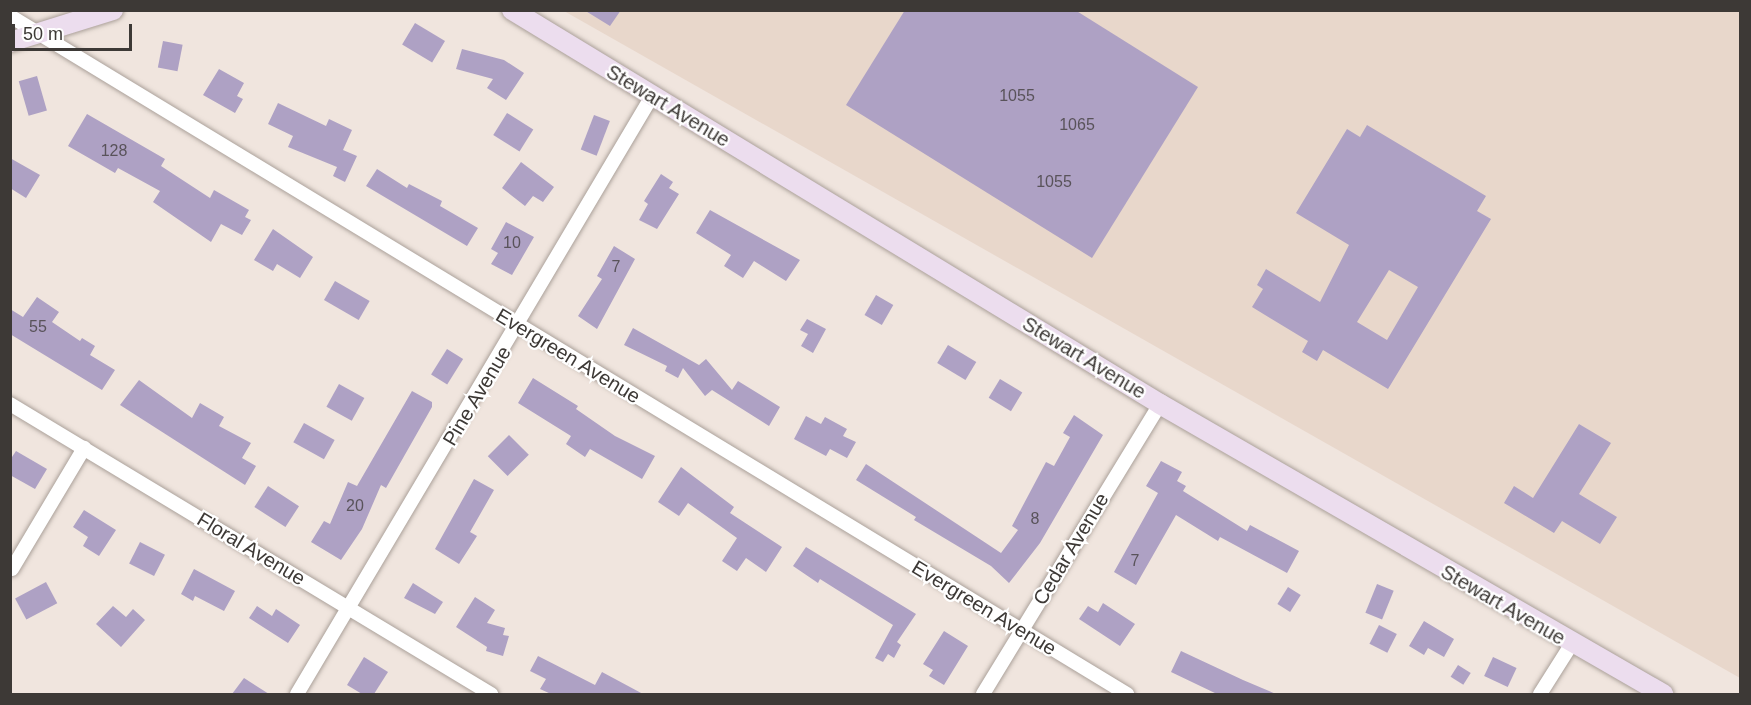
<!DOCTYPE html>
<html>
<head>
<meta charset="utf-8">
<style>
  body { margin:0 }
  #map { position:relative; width:1751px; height:705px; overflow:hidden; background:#f0e5de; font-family:Helvetica,sans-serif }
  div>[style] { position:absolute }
  .built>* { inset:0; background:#e8d7cb }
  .building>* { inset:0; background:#aea1c4; transform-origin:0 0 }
  .roads { filter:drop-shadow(0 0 2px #aba19a) drop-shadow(0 0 2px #aba19a) }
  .street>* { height:14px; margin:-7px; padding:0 7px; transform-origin:7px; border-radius:7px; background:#fff }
  .secondary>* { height:20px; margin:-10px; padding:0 10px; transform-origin:10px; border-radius:10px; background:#ecddee }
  span { translate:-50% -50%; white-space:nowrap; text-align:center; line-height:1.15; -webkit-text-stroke:4.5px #fff; paint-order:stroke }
  .number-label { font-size:16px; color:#59535a }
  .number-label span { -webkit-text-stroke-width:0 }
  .street-label { font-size:20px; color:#3d3936 }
  .frame { position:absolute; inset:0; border:12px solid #3d3936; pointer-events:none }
  .scale { position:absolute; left:12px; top:24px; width:120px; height:27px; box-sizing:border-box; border:3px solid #3d3936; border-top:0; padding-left:8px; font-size:18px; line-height:21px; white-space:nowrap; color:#3d3936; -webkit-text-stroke:4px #fff; paint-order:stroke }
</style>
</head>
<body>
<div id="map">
  <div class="built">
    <div style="clip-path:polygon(564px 11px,1740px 11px,1740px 678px)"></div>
  </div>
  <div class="building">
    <div style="clip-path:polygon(584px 10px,621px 10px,610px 26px)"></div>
    <div style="clip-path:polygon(905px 10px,1075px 10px,1198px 87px,1092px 258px,846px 105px)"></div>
    <div style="left:415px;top:23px;width:35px;height:25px;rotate:31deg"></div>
    <div style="left:163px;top:41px;width:20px;height:27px;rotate:11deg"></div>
    <div style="clip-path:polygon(462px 49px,504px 60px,524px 73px,506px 100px,487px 88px,493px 79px,456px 69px)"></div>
    <div style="clip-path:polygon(219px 69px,244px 83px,237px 96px,243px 99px,235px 113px,203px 95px)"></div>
    <div style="left:37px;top:76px;width:36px;height:19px;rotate:74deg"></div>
    <div style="clip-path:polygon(278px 103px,326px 126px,329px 119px,352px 130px,343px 150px,357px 156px,345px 182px,333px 176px,337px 167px,288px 147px,293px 136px,268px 124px)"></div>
    <div style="left:507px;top:113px;width:31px;height:26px;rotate:32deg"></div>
    <div style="clip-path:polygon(87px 114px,165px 159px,161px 166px,210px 198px,214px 190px,249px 210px,245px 217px,251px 220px,242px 235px,221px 224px,211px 242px,153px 202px,160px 191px,118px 168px,115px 173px,68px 146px)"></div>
    <div style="left:594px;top:115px;width:17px;height:37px;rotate:21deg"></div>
    <div style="clip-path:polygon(evenodd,1367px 125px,1486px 196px,1477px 211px,1491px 219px,1388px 389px,1323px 350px,1317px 361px,1302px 352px,1308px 341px,1252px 307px,1263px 289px,1257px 285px,1266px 269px,1320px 302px,1349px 245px,1296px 213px,1347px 129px,1360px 137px,1367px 125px,1389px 270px,1418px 287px,1387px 340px,1357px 322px,1389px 270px)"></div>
    <div style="clip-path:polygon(10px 158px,40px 175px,26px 198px,10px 188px)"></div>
    <div style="clip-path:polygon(521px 162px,554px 187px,543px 202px,533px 196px,525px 206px,502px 188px)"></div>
    <div style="clip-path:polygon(377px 169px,407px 188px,409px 184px,442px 201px,440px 206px,478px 228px,467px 246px,366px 186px)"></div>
    <div style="clip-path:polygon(661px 174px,673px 182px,669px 188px,679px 194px,657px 229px,639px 220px,648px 204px,644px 201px)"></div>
    <div style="clip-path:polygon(710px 210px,800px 260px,786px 281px,754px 261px,743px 278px,724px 266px,731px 255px,696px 233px)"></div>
    <div style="clip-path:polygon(506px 222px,534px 237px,512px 275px,491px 264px,498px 253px,491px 249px)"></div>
    <div style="clip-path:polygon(273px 229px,313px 257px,300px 278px,277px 264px,273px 271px,254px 260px)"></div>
    <div style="clip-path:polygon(614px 246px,635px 259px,597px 329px,578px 316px,602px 279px,597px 276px)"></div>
    <div style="left:335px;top:281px;width:40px;height:22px;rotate:30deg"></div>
    <div style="left:876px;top:295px;width:20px;height:23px;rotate:30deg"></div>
    <div style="clip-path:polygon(37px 297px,59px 312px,52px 322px,80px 341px,82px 338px,95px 346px,90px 355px,115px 370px,102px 390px,10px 334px,10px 309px,23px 317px)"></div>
    <div style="clip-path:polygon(807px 319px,826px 329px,813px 353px,801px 346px,808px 334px,800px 330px)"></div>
    <div style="clip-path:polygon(633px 328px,699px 365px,706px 359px,732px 390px,738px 381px,780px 407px,769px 426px,712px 390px,705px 396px,683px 368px,678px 378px,665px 371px,667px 366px,624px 345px)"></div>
    <div style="left:948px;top:345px;width:33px;height:21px;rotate:31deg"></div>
    <div style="left:447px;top:349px;width:19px;height:30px;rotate:32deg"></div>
    <div style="clip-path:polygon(533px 378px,578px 406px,576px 409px,615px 436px,655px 456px,642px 479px,590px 449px,585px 457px,566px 444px,571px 436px,518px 403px)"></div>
    <div style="left:1000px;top:379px;width:26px;height:22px;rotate:31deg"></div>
    <div style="clip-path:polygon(139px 380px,192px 418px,200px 403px,224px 417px,219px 426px,251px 443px,242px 458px,256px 466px,245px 485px,120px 405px)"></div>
    <div style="left:339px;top:384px;width:29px;height:26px;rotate:29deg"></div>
    <div style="clip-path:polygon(412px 391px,432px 402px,432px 407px,386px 488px,381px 485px,362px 529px,341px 560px,311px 542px,324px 521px,330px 524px,348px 482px,357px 486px)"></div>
    <div style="clip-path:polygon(1074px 415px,1103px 435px,1040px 543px,1009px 583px,991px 566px,914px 520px,916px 517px,856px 480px,866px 464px,1001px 553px,1018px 530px,1012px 526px,1046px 462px,1054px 466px,1070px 437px,1063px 433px)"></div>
    <div style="clip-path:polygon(806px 416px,821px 424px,825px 417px,847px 429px,843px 436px,856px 442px,847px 458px,830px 449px,826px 456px,794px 439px)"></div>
    <div style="left:304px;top:423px;width:35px;height:22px;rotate:29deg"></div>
    <div style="clip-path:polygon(1579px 424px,1611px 443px,1579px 494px,1617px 517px,1600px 544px,1562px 521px,1554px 533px,1504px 503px,1514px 486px,1533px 498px)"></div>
    <div style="left:509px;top:435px;width:28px;height:30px;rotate:45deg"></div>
    <div style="clip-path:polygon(16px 451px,47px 469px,35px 489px,10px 475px,10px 460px)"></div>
    <div style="clip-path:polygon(1161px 461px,1182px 472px,1177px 481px,1186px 486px,1183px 491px,1247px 531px,1250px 525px,1299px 551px,1287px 573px,1220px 537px,1218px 541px,1176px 515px,1136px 585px,1114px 572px,1158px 493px,1146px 486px)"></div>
    <div style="clip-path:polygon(681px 467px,734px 507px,730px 513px,782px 547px,766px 572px,746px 558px,737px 571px,722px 561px,737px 538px,688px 503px,679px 516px,658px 502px)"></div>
    <div style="clip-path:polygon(474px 479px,494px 490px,470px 532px,477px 536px,459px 564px,435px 549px)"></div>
    <div style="left:268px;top:486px;width:37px;height:25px;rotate:33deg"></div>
    <div style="clip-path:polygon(84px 510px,116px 530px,99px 556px,83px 546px,88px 537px,73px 527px)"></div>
    <div style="left:140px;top:542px;width:28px;height:24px;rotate:27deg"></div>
    <div style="clip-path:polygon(806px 547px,916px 614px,897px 642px,901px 645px,894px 658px,888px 654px,883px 662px,875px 658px,893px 625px,820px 579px,818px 583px,793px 566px)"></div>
    <div style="clip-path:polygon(194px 569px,235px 591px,224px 611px,195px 596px,193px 601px,181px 594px)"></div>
    <div style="left:46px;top:582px;width:24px;height:35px;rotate:62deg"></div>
    <div style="clip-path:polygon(413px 583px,443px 602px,435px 614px,404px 598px)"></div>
    <div style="left:1377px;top:584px;width:18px;height:31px;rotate:22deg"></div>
    <div style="left:1288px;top:587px;width:15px;height:20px;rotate:32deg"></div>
    <div style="clip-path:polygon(475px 597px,495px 610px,487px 623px,505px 628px,503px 635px,509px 636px,503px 656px,486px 651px,487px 647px,456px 627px)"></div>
    <div style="clip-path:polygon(1103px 603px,1135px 624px,1120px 646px,1079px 619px,1088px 606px,1098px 612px)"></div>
    <div style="clip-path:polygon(113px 606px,126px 617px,133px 609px,145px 620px,121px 647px,96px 624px)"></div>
    <div style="clip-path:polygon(257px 606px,272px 616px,276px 609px,300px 625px,288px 643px,249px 618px)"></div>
    <div style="clip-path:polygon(1424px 621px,1454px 639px,1444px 657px,1428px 648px,1424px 655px,1409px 646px)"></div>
    <div style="left:1379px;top:625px;width:20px;height:21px;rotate:27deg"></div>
    <div style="clip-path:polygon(944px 631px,968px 646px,944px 685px,929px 676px,933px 670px,923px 664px)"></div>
    <div style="clip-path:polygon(1181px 651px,1243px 680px,1276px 694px,1217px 694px,1171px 672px)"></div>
    <div style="clip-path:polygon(538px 656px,595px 685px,602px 672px,643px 694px,551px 694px,540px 689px,546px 679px,530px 671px)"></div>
    <div style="clip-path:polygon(364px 657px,388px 672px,374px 694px,362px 694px,347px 685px)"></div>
    <div style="left:1493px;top:657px;width:26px;height:21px;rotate:25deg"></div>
    <div style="left:1458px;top:665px;width:15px;height:14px;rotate:32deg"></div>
    <div style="clip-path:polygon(244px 678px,269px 694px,232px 694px)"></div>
  </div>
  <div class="roads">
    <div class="street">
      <div style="left:10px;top:16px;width:1307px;rotate:31.26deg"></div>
      <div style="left:10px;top:404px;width:562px;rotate:31.09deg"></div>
      <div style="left:12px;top:569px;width:141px;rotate:-59.2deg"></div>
      <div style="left:297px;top:694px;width:695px;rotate:-59.3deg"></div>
      <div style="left:983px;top:694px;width:340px;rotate:-58.6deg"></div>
      <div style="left:1540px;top:694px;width:58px;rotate:-57.7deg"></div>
    </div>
    <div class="secondary">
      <div style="left:512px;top:10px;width:758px;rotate:31.3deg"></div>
      <div style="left:1160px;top:404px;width:581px;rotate:29.97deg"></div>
      <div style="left:10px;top:42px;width:108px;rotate:-17.3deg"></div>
    </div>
  </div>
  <div class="number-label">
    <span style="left:1017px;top:96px">1055</span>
    <span style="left:1077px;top:125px">1065</span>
    <span style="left:114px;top:151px">128</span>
    <span style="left:1054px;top:182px">1055</span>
    <span style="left:512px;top:243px">10</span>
    <span style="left:616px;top:267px">7</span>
    <span style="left:38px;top:327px">55</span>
    <span style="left:355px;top:506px">20</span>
    <span style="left:1035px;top:519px">8</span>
    <span style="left:1135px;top:561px">7</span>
  </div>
  <div class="street-label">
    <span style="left:668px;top:106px;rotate:31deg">Stewart Avenue</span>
    <span style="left:568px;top:356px;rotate:31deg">Evergreen Avenue</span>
    <span style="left:1084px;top:358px;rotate:31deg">Stewart Avenue</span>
    <span style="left:477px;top:396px;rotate:-59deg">Pine Avenue</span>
    <span style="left:251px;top:549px;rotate:31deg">Floral Avenue</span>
    <span style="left:1071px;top:549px;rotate:-59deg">Cedar Avenue</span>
    <span style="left:1503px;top:605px;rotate:30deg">Stewart Avenue</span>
    <span style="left:984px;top:608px;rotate:31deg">Evergreen Avenue</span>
  </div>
  <div class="frame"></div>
  <div class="scale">50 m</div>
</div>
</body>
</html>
